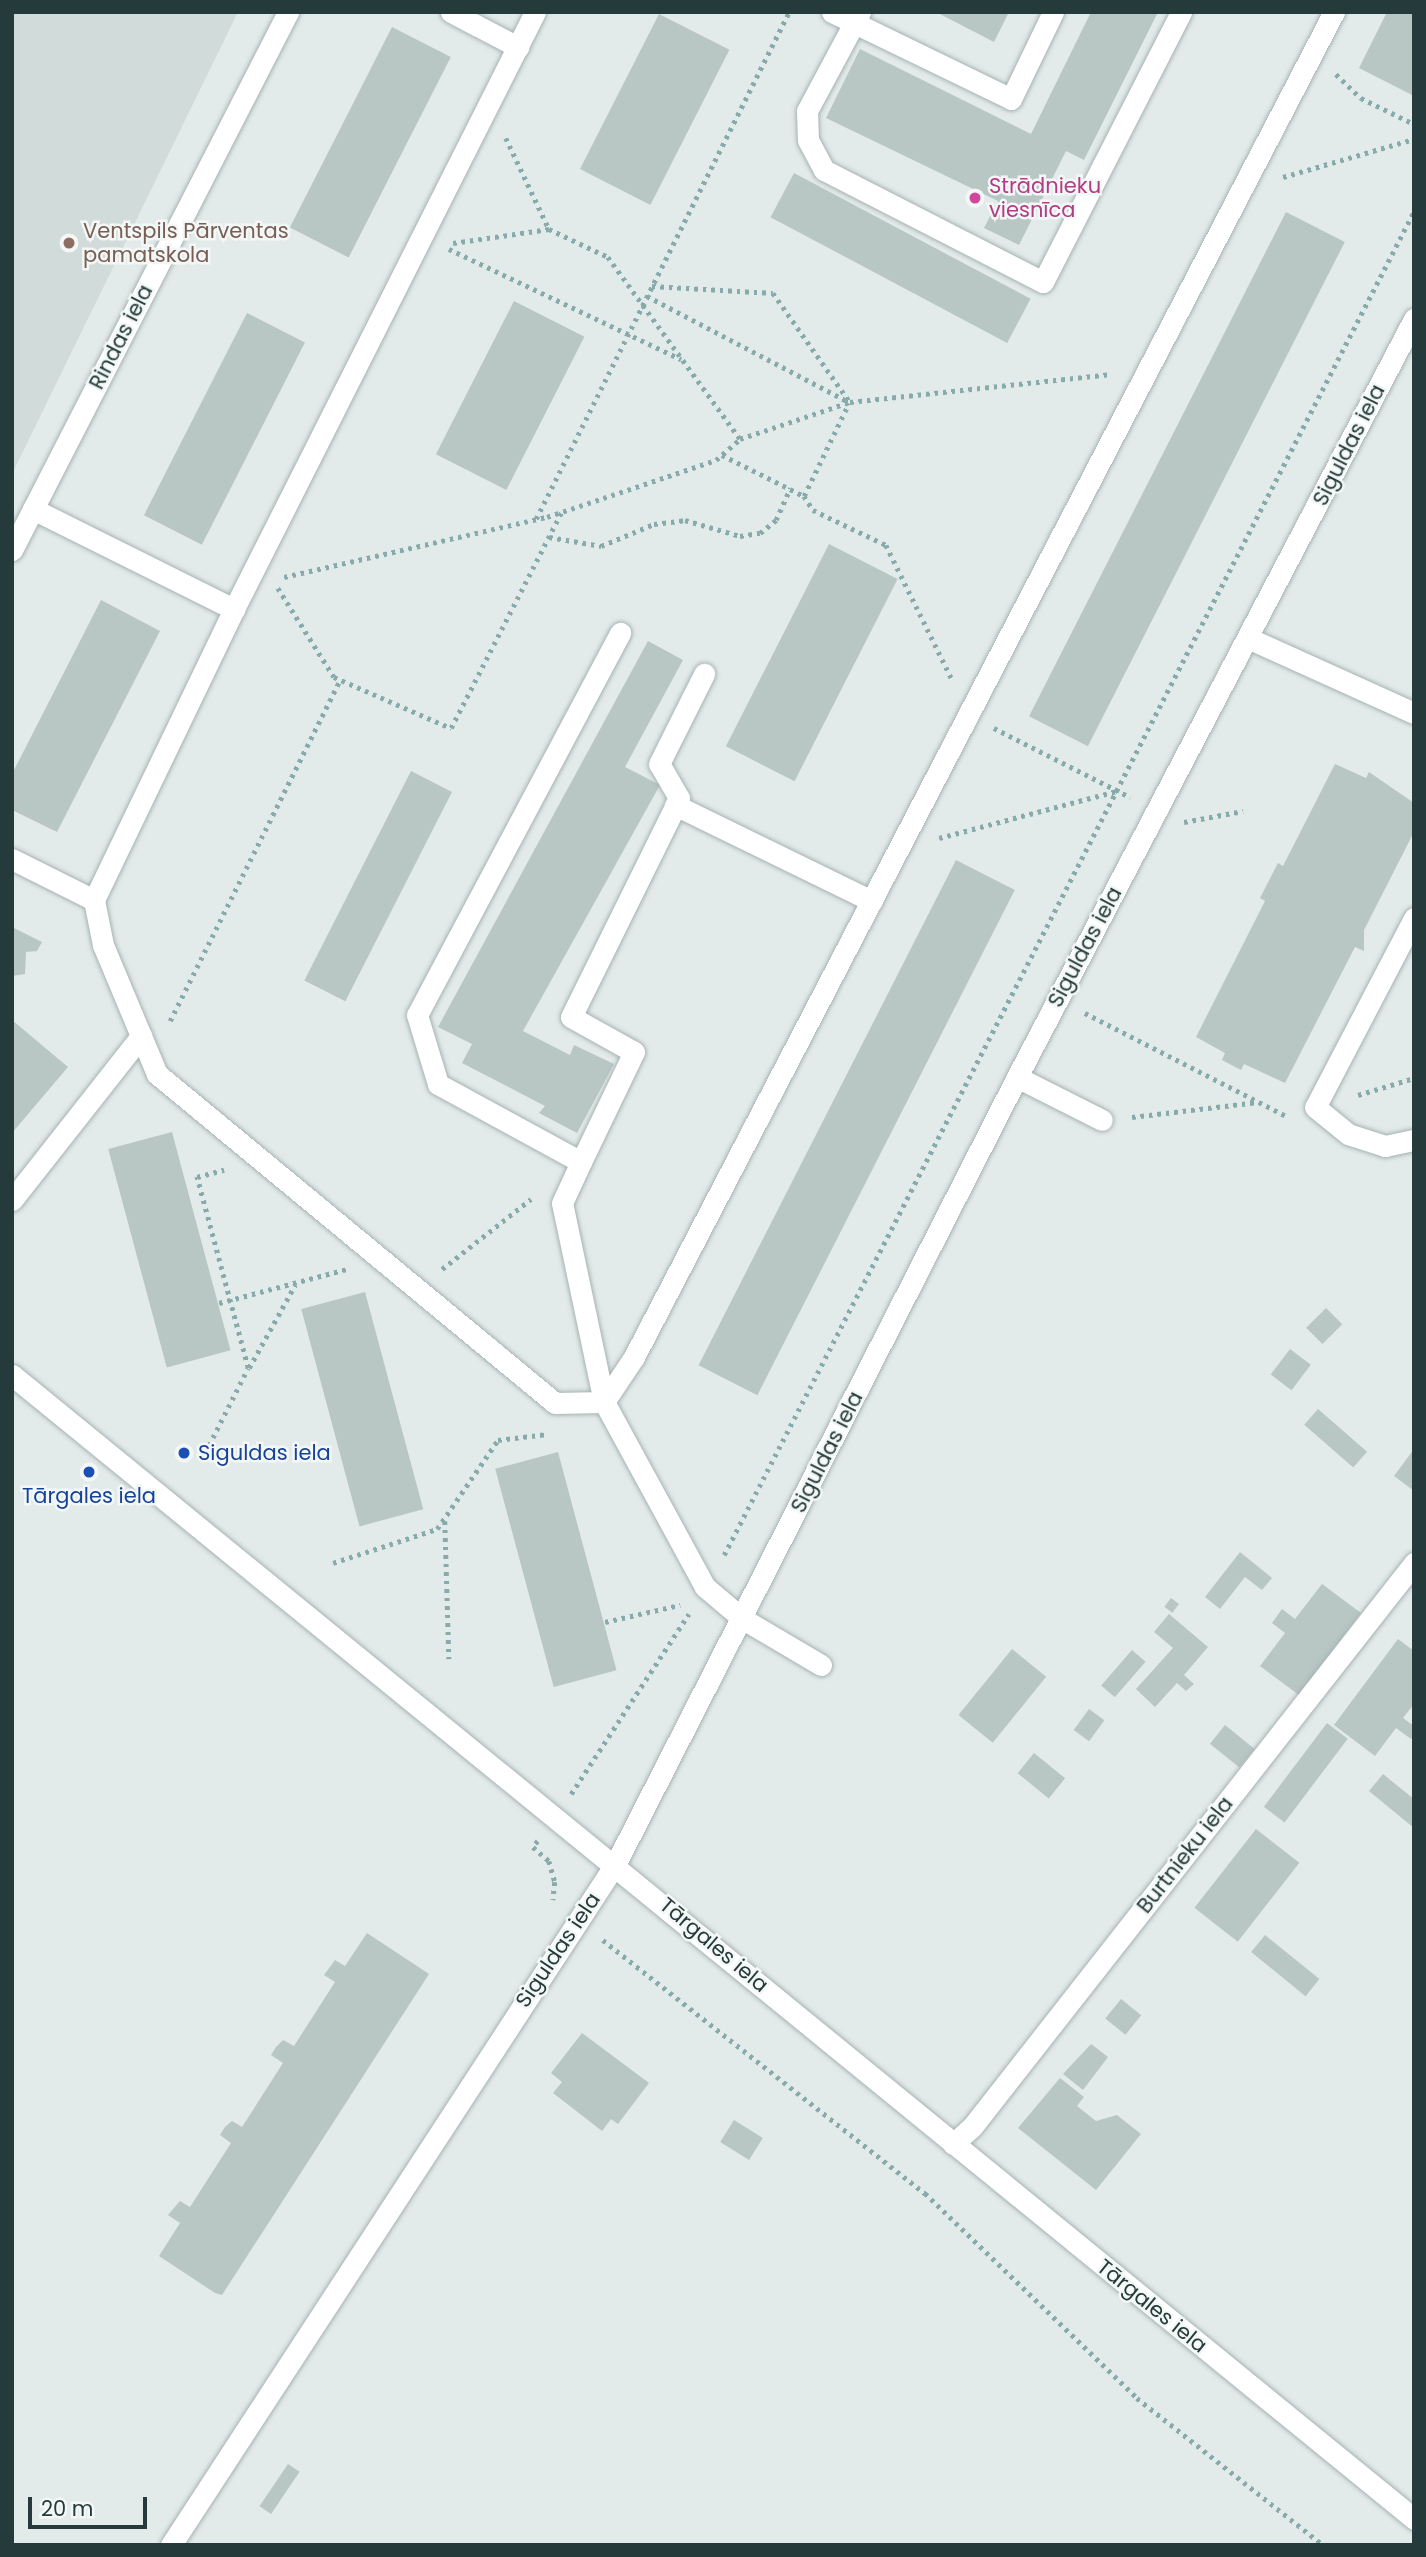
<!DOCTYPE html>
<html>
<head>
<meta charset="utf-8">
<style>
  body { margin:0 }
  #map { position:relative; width:1426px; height:2557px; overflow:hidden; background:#e3ebea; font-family:Poppins,sans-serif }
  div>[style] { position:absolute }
  .built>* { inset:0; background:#d1dbd9 }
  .building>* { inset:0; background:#b8c6c4; transform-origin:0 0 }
  .path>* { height:4.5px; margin-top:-2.25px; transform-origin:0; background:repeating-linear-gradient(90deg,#87abab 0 3.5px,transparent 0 8.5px) }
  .roads { filter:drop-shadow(0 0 2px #a6b2b2) drop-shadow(0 0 2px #a6b2b2) }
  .minor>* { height:21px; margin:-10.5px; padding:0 10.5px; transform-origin:10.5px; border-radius:10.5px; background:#fff }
  .dots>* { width:19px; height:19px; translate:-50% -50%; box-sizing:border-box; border:4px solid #f3f8f7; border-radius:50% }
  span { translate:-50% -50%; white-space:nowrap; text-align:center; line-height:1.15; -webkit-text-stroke:5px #f3f8f7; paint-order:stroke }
  .hotel-label { font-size:21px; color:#b23c85 }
  .left { translate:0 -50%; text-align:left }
  .education-label { font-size:21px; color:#785e54 }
  .street-label { font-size:21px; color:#253a3a }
  .transit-label { font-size:21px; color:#164399 }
  .frame { position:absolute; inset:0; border:14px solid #253a3a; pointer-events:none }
  .scale { position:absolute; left:28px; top:2497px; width:119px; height:32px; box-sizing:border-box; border:4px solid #253a3a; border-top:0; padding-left:9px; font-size:21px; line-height:24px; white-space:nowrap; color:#253a3a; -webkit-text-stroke:5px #f3f8f7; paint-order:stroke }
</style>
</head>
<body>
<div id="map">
  <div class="built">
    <div style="clip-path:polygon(12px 12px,238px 12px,12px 474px)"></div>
  </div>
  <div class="building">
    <div style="clip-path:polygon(936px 12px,1009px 12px,994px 42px)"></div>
    <div style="clip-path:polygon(1091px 12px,1158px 12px,1084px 160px,1066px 151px,1019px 245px,984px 228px,998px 201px,826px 118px,860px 49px,1031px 134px)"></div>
    <div style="clip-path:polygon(1387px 12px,1414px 12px,1414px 96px,1359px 68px)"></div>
    <div style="left:659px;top:14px;width:79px;height:174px;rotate:27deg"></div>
    <div style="left:392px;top:27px;width:66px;height:225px;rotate:27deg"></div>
    <div style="left:794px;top:173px;width:268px;height:50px;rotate:28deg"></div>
    <div style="left:1286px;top:212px;width:66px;height:566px;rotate:27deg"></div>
    <div style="left:514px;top:301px;width:79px;height:172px;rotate:27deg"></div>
    <div style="left:247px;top:313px;width:65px;height:227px;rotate:27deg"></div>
    <div style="left:829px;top:544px;width:77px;height:227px;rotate:27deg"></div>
    <div style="clip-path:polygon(101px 600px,160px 631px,57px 832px,12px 810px,12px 774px)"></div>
    <div style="clip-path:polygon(648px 641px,683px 660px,625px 767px,660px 785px,523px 1031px,570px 1055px,574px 1045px,614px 1064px,577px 1133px,539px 1113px,545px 1106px,462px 1063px,472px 1044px,438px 1027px)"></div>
    <div style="clip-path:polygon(1335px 764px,1366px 778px,1369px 772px,1414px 803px,1414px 832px,1364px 930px,1364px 951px,1355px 947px,1285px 1083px,1244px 1064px,1241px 1070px,1222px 1060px,1225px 1053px,1196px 1037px,1265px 901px,1260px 898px,1278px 863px,1283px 866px)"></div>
    <div style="left:411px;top:771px;width:46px;height:235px;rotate:27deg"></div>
    <div style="left:956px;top:860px;width:66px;height:567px;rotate:27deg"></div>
    <div style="clip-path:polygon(12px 927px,42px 942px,37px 951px,26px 952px,25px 974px,12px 976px)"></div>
    <div style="clip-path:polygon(12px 1020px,68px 1067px,12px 1133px)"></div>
    <div style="left:172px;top:1132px;width:226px;height:66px;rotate:75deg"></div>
    <div style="left:365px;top:1292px;width:225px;height:66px;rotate:75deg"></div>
    <div style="left:1326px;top:1308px;width:23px;height:28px;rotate:45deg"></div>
    <div style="left:1290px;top:1349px;width:26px;height:32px;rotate:37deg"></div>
    <div style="left:1318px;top:1409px;width:65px;height:21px;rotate:41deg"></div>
    <div style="clip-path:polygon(1414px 1449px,1414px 1491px,1394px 1476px)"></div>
    <div style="left:558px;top:1452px;width:226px;height:65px;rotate:75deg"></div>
    <div style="clip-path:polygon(1240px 1552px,1272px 1578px,1262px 1590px,1245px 1577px,1220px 1609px,1205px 1597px)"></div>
    <div style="clip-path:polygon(1322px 1584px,1361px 1613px,1299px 1695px,1260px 1666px,1285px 1633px,1272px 1623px,1282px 1609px,1295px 1619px)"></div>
    <div style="left:1171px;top:1598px;width:10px;height:11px;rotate:37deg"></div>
    <div style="clip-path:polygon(1169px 1614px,1208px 1647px,1184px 1675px,1194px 1684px,1186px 1691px,1177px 1683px,1155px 1707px,1136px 1689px,1173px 1648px,1154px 1632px)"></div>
    <div style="clip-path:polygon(1398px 1639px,1414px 1651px,1414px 1704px,1403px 1718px,1414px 1726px,1414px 1735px,1411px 1739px,1396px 1728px,1375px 1756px,1334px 1725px)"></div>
    <div style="left:1012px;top:1649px;width:44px;height:85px;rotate:39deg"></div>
    <div style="left:1132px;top:1650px;width:18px;height:47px;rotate:41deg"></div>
    <div style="left:1089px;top:1709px;width:19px;height:26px;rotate:36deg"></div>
    <div style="left:1327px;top:1723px;width:26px;height:105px;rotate:37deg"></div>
    <div style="left:1225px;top:1725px;width:38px;height:24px;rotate:39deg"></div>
    <div style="left:1034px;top:1753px;width:40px;height:26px;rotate:39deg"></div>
    <div style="clip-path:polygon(1383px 1774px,1414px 1799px,1414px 1828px,1369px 1791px)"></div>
    <div style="left:1256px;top:1829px;width:55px;height:100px;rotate:38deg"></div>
    <div style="clip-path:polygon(367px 1933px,429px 1974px,222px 2295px,215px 2293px,159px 2256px,180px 2223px,168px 2215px,180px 2201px,190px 2207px,231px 2143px,220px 2135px,225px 2127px,232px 2121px,242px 2127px,283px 2063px,271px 2055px,276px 2047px,283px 2040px,294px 2046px,335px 1982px,324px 1975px,335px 1960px,345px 1966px)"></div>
    <div style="left:1265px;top:1935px;width:70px;height:22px;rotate:39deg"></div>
    <div style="left:1121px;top:1999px;width:26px;height:25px;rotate:39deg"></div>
    <div style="clip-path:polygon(582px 2033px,649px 2083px,618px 2124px,611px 2119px,602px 2131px,553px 2093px,562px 2082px,551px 2073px)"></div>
    <div style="clip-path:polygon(1091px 2044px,1108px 2057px,1083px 2090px,1063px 2074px)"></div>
    <div style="clip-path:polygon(1060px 2078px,1084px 2097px,1077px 2106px,1096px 2121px,1117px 2115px,1141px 2134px,1096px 2190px,1018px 2128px)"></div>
    <div style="left:734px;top:2120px;width:34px;height:26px;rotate:32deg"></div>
    <div style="left:288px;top:2464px;width:14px;height:51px;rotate:34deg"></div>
  </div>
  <div class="path">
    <div style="left:1336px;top:74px;width:35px;rotate:44deg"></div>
    <div style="left:1361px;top:98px;width:59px;rotate:26.1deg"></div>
    <div style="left:506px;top:138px;width:101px;rotate:64.7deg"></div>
    <div style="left:549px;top:229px;width:65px;rotate:25.4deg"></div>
    <div style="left:608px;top:257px;width:225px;rotate:54deg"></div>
    <div style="left:1283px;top:177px;width:136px;rotate:-16.2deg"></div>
    <div style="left:453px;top:243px;width:97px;rotate:-8.3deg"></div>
    <div style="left:449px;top:249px;width:257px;rotate:25.4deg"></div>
    <div style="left:652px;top:286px;width:121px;rotate:3.3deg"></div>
    <div style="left:773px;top:293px;width:133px;rotate:54.8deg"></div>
    <div style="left:647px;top:296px;width:228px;rotate:27.7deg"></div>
    <div style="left:722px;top:455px;width:92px;rotate:26.6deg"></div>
    <div style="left:804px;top:496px;width:103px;rotate:-64.2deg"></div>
    <div style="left:804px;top:496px;width:17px;rotate:57deg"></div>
    <div style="left:813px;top:510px;width:81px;rotate:25.6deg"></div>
    <div style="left:886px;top:545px;width:149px;rotate:63.8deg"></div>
    <div style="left:536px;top:519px;width:567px;rotate:-63.48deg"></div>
    <div style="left:549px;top:537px;width:53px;rotate:9.8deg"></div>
    <div style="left:601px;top:546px;width:57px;rotate:-22.5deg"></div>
    <div style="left:654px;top:524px;width:31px;rotate:-7deg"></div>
    <div style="left:685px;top:520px;width:57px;rotate:16.2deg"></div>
    <div style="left:740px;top:536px;width:20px;rotate:-9deg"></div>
    <div style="left:760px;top:533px;width:21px;rotate:-39deg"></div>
    <div style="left:776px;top:520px;width:35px;rotate:-66deg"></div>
    <div style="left:284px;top:577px;width:270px;rotate:-12.9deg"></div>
    <div style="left:547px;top:517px;width:178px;rotate:-18.6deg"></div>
    <div style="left:716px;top:460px;width:32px;rotate:-41deg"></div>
    <div style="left:740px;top:439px;width:116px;rotate:-18.6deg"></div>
    <div style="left:850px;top:402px;width:263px;rotate:-6.1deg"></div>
    <div style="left:278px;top:588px;width:105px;rotate:57.8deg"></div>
    <div style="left:334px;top:677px;width:128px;rotate:23.6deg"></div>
    <div style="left:451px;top:728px;width:242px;rotate:-62.9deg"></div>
    <div style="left:994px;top:728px;width:153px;rotate:26.9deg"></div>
    <div style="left:1184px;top:822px;width:60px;rotate:-10.6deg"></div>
    <div style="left:939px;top:838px;width:184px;rotate:-14.8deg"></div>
    <div style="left:1085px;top:1013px;width:226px;rotate:27.1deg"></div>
    <div style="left:170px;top:1021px;width:381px;rotate:-63.5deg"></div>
    <div style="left:1358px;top:1095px;width:59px;rotate:-16.9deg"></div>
    <div style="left:1132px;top:1117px;width:127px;rotate:-6.8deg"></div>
    <div style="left:442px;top:1269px;width:113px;rotate:-38.2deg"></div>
    <div style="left:219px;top:1303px;width:132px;rotate:-14.9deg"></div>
    <div style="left:249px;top:1368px;width:95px;rotate:-61deg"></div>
    <div style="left:205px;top:1453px;width:95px;rotate:-63.2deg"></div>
    <div style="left:248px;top:1368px;width:198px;rotate:-105deg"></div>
    <div style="left:197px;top:1177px;width:28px;rotate:-15deg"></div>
    <div style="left:445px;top:1521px;width:138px;rotate:88.3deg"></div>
    <div style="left:724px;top:1555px;width:1511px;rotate:-62.82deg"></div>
    <div style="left:333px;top:1563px;width:109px;rotate:-18.1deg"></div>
    <div style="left:437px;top:1529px;width:108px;rotate:-55.6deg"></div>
    <div style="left:498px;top:1440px;width:50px;rotate:-6.8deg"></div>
    <div style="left:605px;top:1622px;width:77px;rotate:-12.8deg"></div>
    <div style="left:571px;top:1794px;width:215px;rotate:-56.8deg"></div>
    <div style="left:538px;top:1841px;width:8px;rotate:130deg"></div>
    <div style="left:533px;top:1847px;width:21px;rotate:41deg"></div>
    <div style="left:549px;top:1861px;width:22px;rotate:74deg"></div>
    <div style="left:555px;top:1882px;width:18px;rotate:96deg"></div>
    <div style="left:603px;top:1940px;width:410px;rotate:38.2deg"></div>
    <div style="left:925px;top:2193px;width:295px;rotate:44deg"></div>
    <div style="left:1137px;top:2398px;width:237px;rotate:38.3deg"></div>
  </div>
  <div class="roads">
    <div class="minor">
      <div style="left:451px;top:12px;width:76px;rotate:27.6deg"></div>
      <div style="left:535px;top:12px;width:669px;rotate:116.76deg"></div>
      <div style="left:234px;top:609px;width:323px;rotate:115.7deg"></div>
      <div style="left:94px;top:900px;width:46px;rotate:78.7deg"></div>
      <div style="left:103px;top:945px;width:140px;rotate:67.3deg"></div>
      <div style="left:157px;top:1074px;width:516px;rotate:39.58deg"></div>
      <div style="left:555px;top:1403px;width:49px;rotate:-1.2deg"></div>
      <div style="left:604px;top:1402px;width:203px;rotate:-101.9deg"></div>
      <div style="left:562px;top:1203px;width:45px;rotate:-65.1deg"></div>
      <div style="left:581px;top:1162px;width:163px;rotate:-151.4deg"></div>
      <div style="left:438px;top:1084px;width:72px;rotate:-106.9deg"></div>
      <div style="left:417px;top:1015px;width:433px;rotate:-62deg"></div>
      <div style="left:832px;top:12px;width:199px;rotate:25.9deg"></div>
      <div style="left:1011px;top:99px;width:97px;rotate:-64.2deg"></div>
      <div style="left:860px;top:12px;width:112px;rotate:118.2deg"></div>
      <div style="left:807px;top:111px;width:29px;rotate:88deg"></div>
      <div style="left:808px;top:140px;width:34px;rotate:62deg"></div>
      <div style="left:824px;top:170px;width:246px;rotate:27.1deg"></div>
      <div style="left:1043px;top:282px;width:303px;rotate:-62.9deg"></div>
      <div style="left:33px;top:509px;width:225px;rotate:26.5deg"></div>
      <div style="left:12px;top:550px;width:605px;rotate:-62.84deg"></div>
      <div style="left:1250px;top:639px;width:180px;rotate:24.3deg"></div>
      <div style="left:675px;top:805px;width:219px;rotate:26deg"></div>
      <div style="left:12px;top:859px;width:92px;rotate:26.6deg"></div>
      <div style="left:1414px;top:918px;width:213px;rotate:117.6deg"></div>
      <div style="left:1315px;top:1107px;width:43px;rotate:39.3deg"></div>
      <div style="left:1348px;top:1134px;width:39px;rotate:18deg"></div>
      <div style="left:1385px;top:1146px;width:30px;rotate:-12deg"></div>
      <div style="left:1017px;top:1077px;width:95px;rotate:26.8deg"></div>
      <div style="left:581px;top:1162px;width:122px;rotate:-64.3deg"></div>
      <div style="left:634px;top:1052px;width:72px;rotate:-150.9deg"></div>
      <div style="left:571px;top:1017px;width:244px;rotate:-63.7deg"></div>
      <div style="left:679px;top:798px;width:39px;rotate:-120deg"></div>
      <div style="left:659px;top:764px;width:101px;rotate:-63.4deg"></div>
      <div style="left:12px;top:1200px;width:209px;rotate:-51.8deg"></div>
      <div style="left:12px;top:1375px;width:1810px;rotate:39.21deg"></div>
      <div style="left:821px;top:1665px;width:91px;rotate:-149.5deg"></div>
      <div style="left:743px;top:1619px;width:50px;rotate:-139.9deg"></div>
      <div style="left:705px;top:1587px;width:211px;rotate:-118.6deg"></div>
      <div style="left:604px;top:1402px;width:54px;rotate:-56.3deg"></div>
      <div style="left:634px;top:1357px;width:1516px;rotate:-62.51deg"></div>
      <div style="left:953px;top:2144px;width:25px;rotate:-42deg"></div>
      <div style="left:972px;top:2127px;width:717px;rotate:-51.91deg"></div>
      <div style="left:171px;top:2545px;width:814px;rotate:-56.88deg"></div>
      <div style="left:616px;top:1863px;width:882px;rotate:-62.97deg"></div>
      <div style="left:1017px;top:1077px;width:856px;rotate:-62.36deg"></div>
    </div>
  </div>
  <div class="dots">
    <div style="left:975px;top:198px;background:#d1479c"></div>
    <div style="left:69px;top:243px;background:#8d6e63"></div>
    <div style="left:184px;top:1453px;background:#1a4fb4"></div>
    <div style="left:89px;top:1472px;background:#1a4fb4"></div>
  </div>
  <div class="hotel-label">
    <span class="left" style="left:989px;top:198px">Strādnieku<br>viesnīca</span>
  </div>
  <div class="education-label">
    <span class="left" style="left:83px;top:243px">Ventspils Pārventas<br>pamatskola</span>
  </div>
  <div class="street-label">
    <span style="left:121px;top:337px;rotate:-63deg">Rindas iela</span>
    <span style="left:1349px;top:445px;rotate:-63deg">Siguldas iela</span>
    <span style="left:1085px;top:947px;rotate:-62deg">Siguldas iela</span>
    <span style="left:827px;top:1452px;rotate:-63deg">Siguldas iela</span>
    <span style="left:1185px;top:1855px;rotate:-52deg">Burtnieku iela</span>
    <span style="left:714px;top:1945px;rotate:40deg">Tārgales iela</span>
    <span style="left:558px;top:1950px;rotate:-56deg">Siguldas iela</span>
    <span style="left:1152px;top:2306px;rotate:39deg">Tārgales iela</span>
  </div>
  <div class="transit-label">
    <span class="left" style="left:198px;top:1453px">Siguldas iela</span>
    <span style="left:89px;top:1496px">Tārgales iela</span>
  </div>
  <div class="frame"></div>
  <div class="scale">20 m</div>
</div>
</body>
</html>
